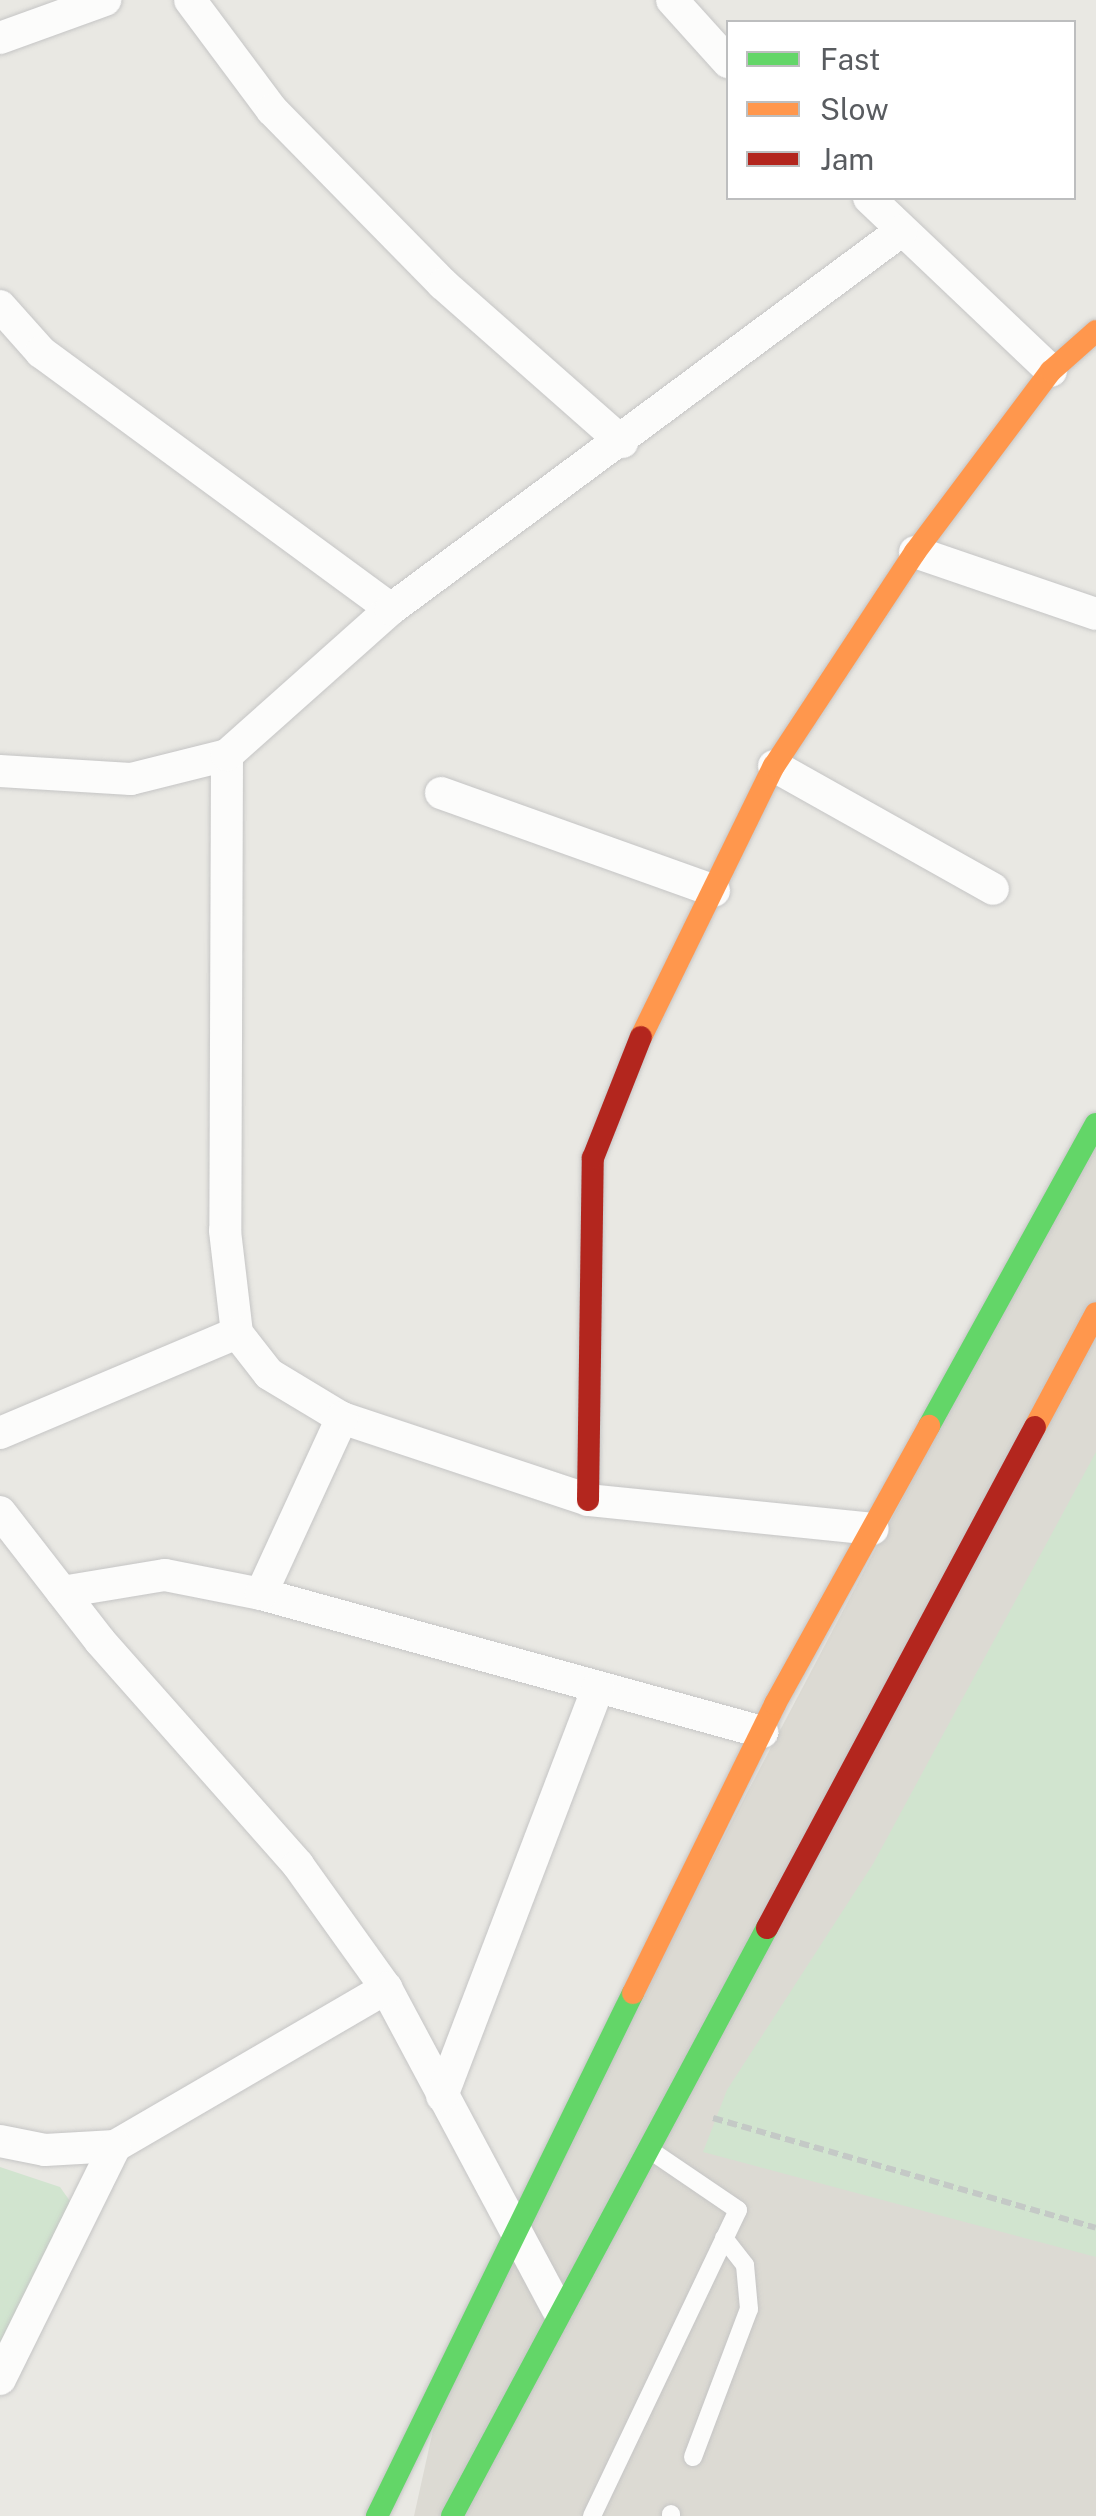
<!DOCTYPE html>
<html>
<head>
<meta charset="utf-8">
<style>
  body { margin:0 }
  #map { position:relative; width:1096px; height:2516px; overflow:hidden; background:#e9e8e3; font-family:"Public Sans",sans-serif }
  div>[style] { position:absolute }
  .education>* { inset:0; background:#dcdad3 }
  .green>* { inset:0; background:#d1e4cf }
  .path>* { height:6px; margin-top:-3px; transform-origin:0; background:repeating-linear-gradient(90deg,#c4c9c6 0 10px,transparent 0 15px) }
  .roads { filter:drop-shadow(0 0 2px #c5c5c5) drop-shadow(0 0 2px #c5c5c5) }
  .lane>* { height:18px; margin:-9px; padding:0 9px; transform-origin:9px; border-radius:9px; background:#fcfcfb }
  .street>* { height:32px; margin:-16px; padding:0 16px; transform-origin:16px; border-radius:16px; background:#fcfcfb }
  .fast>* { height:22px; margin:-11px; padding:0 11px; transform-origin:11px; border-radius:11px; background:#63d668 }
  .slow>* { height:22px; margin:-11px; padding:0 11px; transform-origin:11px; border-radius:11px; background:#ff974d }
  .jam>* { height:22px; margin:-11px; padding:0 11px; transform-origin:11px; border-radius:11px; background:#b3261e }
  span { translate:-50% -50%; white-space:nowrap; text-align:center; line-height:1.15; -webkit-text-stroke:9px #fff; paint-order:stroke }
  .legend { position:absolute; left:726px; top:20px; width:350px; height:180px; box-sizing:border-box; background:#fff; border:2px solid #bdbebf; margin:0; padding:12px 18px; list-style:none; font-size:30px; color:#595c60 }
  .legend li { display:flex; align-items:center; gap:20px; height:50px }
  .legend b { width:50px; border:2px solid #bdbebf }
</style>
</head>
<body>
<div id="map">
  <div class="education">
    <div style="clip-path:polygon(1096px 1131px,1096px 2516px,414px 2516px,449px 2358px)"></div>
  </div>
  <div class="green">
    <div style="clip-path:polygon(1096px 1452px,1096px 2257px,703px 2152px,727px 2090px,873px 1864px)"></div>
    <div style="clip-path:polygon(0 2167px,60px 2187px,72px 2204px,0 2351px)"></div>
  </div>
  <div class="path">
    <div style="left:713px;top:2118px;width:398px;rotate:16deg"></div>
  </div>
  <div class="roads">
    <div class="lane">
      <div style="left:693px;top:2457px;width:158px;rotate:-69.3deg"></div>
      <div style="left:749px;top:2309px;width:44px;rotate:-95.2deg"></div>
      <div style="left:745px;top:2265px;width:34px;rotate:-128deg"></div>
      <div style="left:592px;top:2516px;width:339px;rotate:-64.5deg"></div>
      <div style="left:738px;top:2210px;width:102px;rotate:-145.8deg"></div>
      <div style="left:671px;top:2516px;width:2px;rotate:-90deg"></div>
    </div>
    <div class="street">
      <div style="left:190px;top:0;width:137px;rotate:53.3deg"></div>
      <div style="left:272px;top:110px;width:244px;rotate:45.5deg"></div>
      <div style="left:443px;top:284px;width:239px;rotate:41.4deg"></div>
      <div style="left:672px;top:0;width:84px;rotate:47.9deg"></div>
      <div style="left:0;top:38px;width:112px;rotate:-19.9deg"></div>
      <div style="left:869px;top:198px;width:251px;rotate:43.5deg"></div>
      <div style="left:0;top:306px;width:62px;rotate:48.3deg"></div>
      <div style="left:41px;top:352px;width:434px;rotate:36.3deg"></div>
      <div style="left:915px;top:552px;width:191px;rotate:18.9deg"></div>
      <div style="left:227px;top:755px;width:476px;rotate:90.2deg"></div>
      <div style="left:225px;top:1231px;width:103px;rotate:83.3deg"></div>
      <div style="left:237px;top:1333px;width:52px;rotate:52deg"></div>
      <div style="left:269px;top:1374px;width:85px;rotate:31.1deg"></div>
      <div style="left:342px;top:1418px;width:259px;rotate:18.4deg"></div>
      <div style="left:588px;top:1500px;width:286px;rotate:5.8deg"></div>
      <div style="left:774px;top:766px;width:251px;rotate:29.3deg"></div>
      <div style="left:0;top:771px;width:131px;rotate:3.5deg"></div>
      <div style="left:131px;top:779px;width:99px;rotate:-14deg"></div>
      <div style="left:227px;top:755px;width:220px;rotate:-41.7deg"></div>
      <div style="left:391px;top:609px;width:635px;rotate:-36.54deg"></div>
      <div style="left:441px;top:793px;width:290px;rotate:19.7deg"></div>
      <div style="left:0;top:1433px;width:257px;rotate:-22.9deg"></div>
      <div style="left:0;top:1512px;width:163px;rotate:52.2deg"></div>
      <div style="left:100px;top:1641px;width:299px;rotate:48.5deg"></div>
      <div style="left:298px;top:1865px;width:151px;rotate:54.4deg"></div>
      <div style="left:386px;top:1988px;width:363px;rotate:61.9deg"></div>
      <div style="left:62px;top:1592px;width:104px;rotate:-9.4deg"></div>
      <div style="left:165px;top:1575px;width:98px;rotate:11.2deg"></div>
      <div style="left:261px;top:1594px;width:520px;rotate:15.4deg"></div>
      <div style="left:261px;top:1594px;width:194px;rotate:-65.3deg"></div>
      <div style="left:442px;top:2096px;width:437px;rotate:-69.1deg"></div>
      <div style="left:0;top:2141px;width:46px;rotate:11.3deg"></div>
      <div style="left:45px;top:2150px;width:70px;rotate:-3.3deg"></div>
      <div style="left:115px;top:2146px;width:314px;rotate:-30.2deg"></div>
      <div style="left:0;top:2379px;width:260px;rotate:-63.7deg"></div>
    </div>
    <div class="fast">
      <div style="left:929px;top:1426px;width:345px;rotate:-61.1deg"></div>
      <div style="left:377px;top:2516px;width:582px;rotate:-63.92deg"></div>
      <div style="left:452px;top:2516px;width:667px;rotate:-61.82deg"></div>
    </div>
    <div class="slow">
      <div style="left:641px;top:1037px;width:302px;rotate:-63.9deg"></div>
      <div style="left:774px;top:766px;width:256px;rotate:-56.6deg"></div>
      <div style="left:915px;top:552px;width:226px;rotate:-53.1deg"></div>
      <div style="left:1051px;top:371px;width:60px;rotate:-41.6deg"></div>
      <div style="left:1035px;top:1427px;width:129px;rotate:-61.8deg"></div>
      <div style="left:633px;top:1993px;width:322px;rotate:-63.8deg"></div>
      <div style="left:775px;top:1704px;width:318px;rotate:-61deg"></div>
    </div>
    <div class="jam">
      <div style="left:588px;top:1500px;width:342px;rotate:-89.2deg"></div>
      <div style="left:593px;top:1158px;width:130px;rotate:-68.4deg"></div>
      <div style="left:767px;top:1928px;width:568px;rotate:-61.86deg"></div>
    </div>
  </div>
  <ul class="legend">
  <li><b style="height:12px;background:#63d668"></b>Fast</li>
  <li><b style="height:12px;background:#ff974d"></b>Slow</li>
  <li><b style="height:12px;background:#b3261e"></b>Jam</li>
  </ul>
</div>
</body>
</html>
